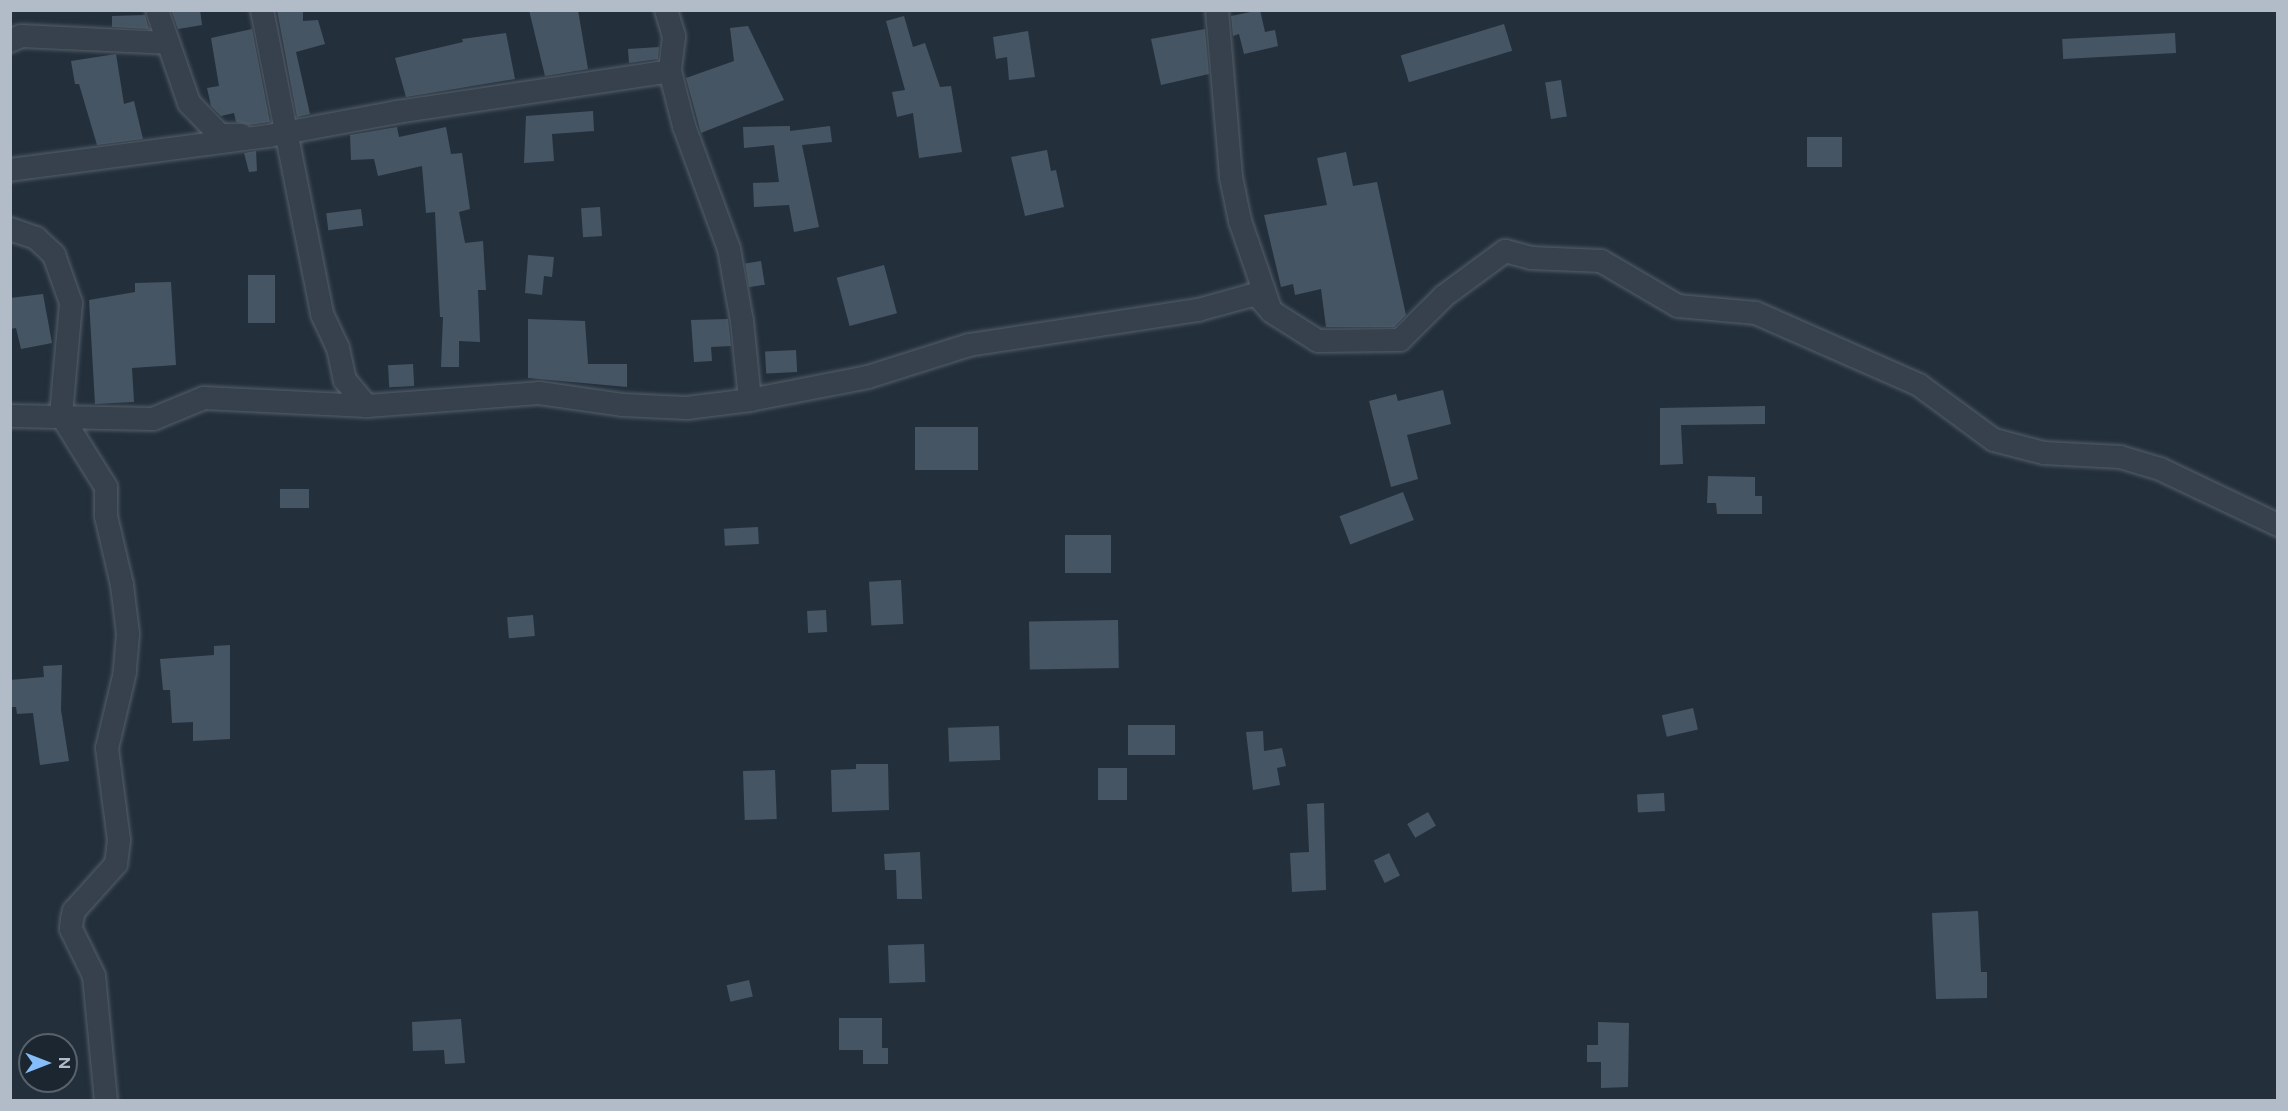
<!DOCTYPE html>
<html>
<head>
<meta charset="utf-8">
<style>
  body { margin:0 }
  #map { position:relative; width:2288px; height:1111px; overflow:hidden; background:#23303c; font-family:Figtree,sans-serif }
  div>[style] { position:absolute }
  .building>* { inset:0; background:#465563; transform-origin:0 0 }
  .roads { filter:drop-shadow(0 0 2px #555f6a) drop-shadow(0 0 2px #555f6a) }
  .street>* { height:22px; margin:-11px; padding:0 11px; transform-origin:11px; border-radius:11px; background:#36414d }
  span { translate:-50% -50%; white-space:nowrap; text-align:center; line-height:1.15; -webkit-text-stroke:5px #1c2631; paint-order:stroke }
  .frame { position:absolute; inset:0; border:12px solid #b2bcc8; pointer-events:none }
  .north { position:absolute; left:18px; top:1033px; width:60px; height:60px; box-sizing:border-box; background:#1c2631; border:2px solid #58626d; border-radius:50%; rotate:90deg; font-size:16px; font-weight:700; line-height:24px; text-align:center; color:#b2bcc8 }
  .north::after { content:''; display:block; margin:auto; width:21px; height:27px; background:#85bcfa; clip-path:polygon(50% 0,100% 100%,50% 72%,0 100%) }
</style>
</head>
<body>
<div id="map">
  <div class="building">
    <div style="clip-path:polygon(200px 10px,202px 25px,178px 29px,172px 12px)"></div>
    <div style="clip-path:polygon(277px 10px,303px 10px,303px 21px,318px 20px,325px 44px,296px 52px,310px 114px,297px 117px)"></div>
    <div style="clip-path:polygon(529px 10px,578px 10px,588px 69px,545px 76px)"></div>
    <div style="clip-path:polygon(1260px 10px,1265px 32px,1275px 30px,1278px 46px,1244px 54px,1239px 34px,1233px 36px,1231px 16px)"></div>
    <div style="clip-path:polygon(145px 15px,149px 29px,112px 27px,112px 16px)"></div>
    <div style="clip-path:polygon(904px 16px,913px 47px,925px 43px,940px 87px,951px 86px,962px 152px,919px 158px,913px 113px,897px 117px,892px 92px,905px 90px,886px 21px)"></div>
    <div style="left:1504px;top:24px;width:28px;height:108px;rotate:73deg"></div>
    <div style="clip-path:polygon(748px 26px,784px 100px,701px 133px,686px 78px,734px 61px,730px 28px)"></div>
    <div style="clip-path:polygon(252px 29px,270px 122px,249px 125px,236px 122px,234px 113px,221px 116px,211px 106px,207px 88px,219px 86px,211px 38px)"></div>
    <div style="clip-path:polygon(1205px 29px,1209px 74px,1161px 85px,1151px 39px)"></div>
    <div style="clip-path:polygon(1028px 31px,1035px 77px,1009px 80px,1007px 57px,996px 59px,993px 37px)"></div>
    <div style="clip-path:polygon(506px 33px,515px 79px,406px 97px,395px 58px,463px 42px,462px 39px)"></div>
    <div style="left:2175px;top:33px;width:20px;height:113px;rotate:87deg"></div>
    <div style="clip-path:polygon(659px 47px,658px 59px,629px 63px,628px 49px)"></div>
    <div style="clip-path:polygon(116px 54px,124px 104px,134px 101px,143px 139px,97px 145px,79px 84px,75px 84px,71px 61px)"></div>
    <div style="left:1561px;top:80px;width:37px;height:16px;rotate:81deg"></div>
    <div style="clip-path:polygon(593px 111px,594px 131px,552px 134px,554px 161px,524px 163px,526px 116px)"></div>
    <div style="clip-path:polygon(790px 126px,790px 131px,830px 126px,832px 142px,802px 145px,819px 227px,794px 232px,789px 205px,754px 207px,753px 183px,779px 182px,774px 145px,744px 148px,743px 127px)"></div>
    <div style="clip-path:polygon(397px 127px,399px 137px,446px 127px,451px 154px,462px 153px,470px 209px,459px 212px,465px 243px,483px 241px,486px 290px,478px 290px,480px 342px,459px 341px,459px 367px,441px 367px,443px 317px,440px 317px,435px 212px,426px 213px,422px 166px,378px 176px,374px 159px,351px 160px,350px 135px)"></div>
    <div style="left:1807px;top:137px;width:35px;height:30px"></div>
    <div style="clip-path:polygon(1047px 150px,1051px 171px,1056px 170px,1064px 207px,1025px 216px,1011px 157px)"></div>
    <div style="clip-path:polygon(256px 151px,257px 171px,249px 172px,244px 153px)"></div>
    <div style="clip-path:polygon(1346px 152px,1353px 186px,1377px 182px,1406px 315px,1394px 327px,1326px 327px,1321px 289px,1295px 295px,1293px 284px,1281px 287px,1264px 215px,1327px 205px,1317px 158px)"></div>
    <div style="left:600px;top:207px;width:29px;height:19px;rotate:86deg"></div>
    <div style="left:361px;top:209px;width:17px;height:35px;rotate:83deg"></div>
    <div style="clip-path:polygon(528px 255px,554px 257px,552px 277px,544px 276px,542px 295px,525px 293px)"></div>
    <div style="left:761px;top:261px;width:24px;height:16px;rotate:81deg"></div>
    <div style="left:884px;top:265px;width:50px;height:49px;rotate:75deg"></div>
    <div style="left:248px;top:275px;width:27px;height:48px"></div>
    <div style="clip-path:polygon(171px 282px,176px 365px,132px 368px,134px 402px,95px 404px,89px 300px,135px 292px,135px 283px)"></div>
    <div style="clip-path:polygon(43px 294px,52px 343px,21px 349px,16px 328px,10px 329px,10px 298px)"></div>
    <div style="clip-path:polygon(528px 319px,585px 321px,588px 364px,627px 364px,627px 387px,528px 378px)"></div>
    <div style="clip-path:polygon(728px 319px,731px 346px,711px 347px,712px 361px,694px 362px,691px 320px)"></div>
    <div style="left:796px;top:350px;width:22px;height:31px;rotate:87deg"></div>
    <div style="left:413px;top:364px;width:22px;height:25px;rotate:87deg"></div>
    <div style="clip-path:polygon(1443px 390px,1451px 424px,1407px 435px,1418px 479px,1391px 487px,1369px 401px,1396px 394px,1398px 401px)"></div>
    <div style="clip-path:polygon(1765px 406px,1765px 424px,1681px 425px,1683px 464px,1660px 465px,1660px 408px)"></div>
    <div style="left:978px;top:427px;width:43px;height:63px;rotate:90deg"></div>
    <div style="clip-path:polygon(1708px 476px,1755px 477px,1755px 496px,1762px 496px,1762px 514px,1717px 514px,1716px 503px,1707px 503px)"></div>
    <div style="left:280px;top:489px;width:29px;height:19px"></div>
    <div style="left:1403px;top:492px;width:30px;height:68px;rotate:69deg"></div>
    <div style="left:758px;top:527px;width:17px;height:34px;rotate:87deg"></div>
    <div style="left:1111px;top:535px;width:38px;height:46px;rotate:90deg"></div>
    <div style="left:901px;top:580px;width:44px;height:32px;rotate:87deg"></div>
    <div style="left:826px;top:610px;width:22px;height:19px;rotate:87deg"></div>
    <div style="left:533px;top:615px;width:21px;height:26px;rotate:85deg"></div>
    <div style="left:1118px;top:620px;width:48px;height:89px;rotate:89deg"></div>
    <div style="clip-path:polygon(230px 645px,230px 739px,193px 741px,193px 722px,172px 723px,170px 690px,163px 690px,160px 659px,214px 655px,214px 646px)"></div>
    <div style="clip-path:polygon(62px 665px,61px 710px,69px 761px,40px 765px,33px 713px,17px 714px,16px 707px,10px 707px,10px 680px,44px 677px,43px 666px)"></div>
    <div style="left:1693px;top:708px;width:22px;height:32px;rotate:77deg"></div>
    <div style="left:1175px;top:725px;width:30px;height:47px;rotate:90deg"></div>
    <div style="left:999px;top:726px;width:34px;height:51px;rotate:88deg"></div>
    <div style="clip-path:polygon(1263px 731px,1264px 751px,1282px 748px,1286px 766px,1277px 768px,1280px 785px,1253px 790px,1246px 732px)"></div>
    <div style="clip-path:polygon(856px 764px,888px 764px,889px 810px,832px 812px,831px 770px,856px 769px)"></div>
    <div style="left:1098px;top:768px;width:29px;height:32px"></div>
    <div style="left:775px;top:770px;width:49px;height:32px;rotate:88deg"></div>
    <div style="left:1664px;top:793px;width:18px;height:27px;rotate:87deg"></div>
    <div style="clip-path:polygon(1324px 803px,1326px 890px,1292px 892px,1290px 853px,1309px 852px,1307px 804px)"></div>
    <div style="left:1428px;top:812px;width:16px;height:24px;rotate:60deg"></div>
    <div style="clip-path:polygon(920px 852px,922px 899px,897px 899px,896px 870px,885px 870px,884px 854px)"></div>
    <div style="left:1389px;top:853px;width:25px;height:17px;rotate:64deg"></div>
    <div style="clip-path:polygon(1978px 911px,1981px 972px,1987px 972px,1987px 998px,1936px 999px,1932px 913px)"></div>
    <div style="left:924px;top:944px;width:38px;height:36px;rotate:88deg"></div>
    <div style="left:749px;top:980px;width:17px;height:23px;rotate:77deg"></div>
    <div style="clip-path:polygon(839px 1018px,882px 1018px,882px 1048px,888px 1048px,888px 1064px,863px 1064px,863px 1050px,839px 1050px)"></div>
    <div style="clip-path:polygon(461px 1019px,465px 1063px,445px 1064px,444px 1050px,413px 1051px,412px 1022px)"></div>
    <div style="clip-path:polygon(1598px 1022px,1629px 1023px,1628px 1087px,1601px 1088px,1601px 1062px,1587px 1062px,1587px 1045px,1598px 1045px)"></div>
  </div>
  <div class="roads">
    <div class="street">
      <div style="left:157px;top:10px;width:98px;rotate:71deg"></div>
      <div style="left:189px;top:103px;width:45px;rotate:45.9deg"></div>
      <div style="left:220px;top:135px;width:21px"></div>
      <div style="left:262px;top:10px;width:310px;rotate:78.8deg"></div>
      <div style="left:322px;top:314px;width:38px;rotate:65deg"></div>
      <div style="left:338px;top:348px;width:33px;rotate:78deg"></div>
      <div style="left:345px;top:380px;width:34px;rotate:50deg"></div>
      <div style="left:666px;top:10px;width:28px;rotate:73deg"></div>
      <div style="left:674px;top:37px;width:34px;rotate:97deg"></div>
      <div style="left:670px;top:71px;width:57px;rotate:75.7deg"></div>
      <div style="left:684px;top:126px;width:131px;rotate:69.9deg"></div>
      <div style="left:729px;top:249px;width:73px;rotate:79.8deg"></div>
      <div style="left:742px;top:321px;width:79px;rotate:84.2deg"></div>
      <div style="left:1217px;top:10px;width:168px;rotate:85.2deg"></div>
      <div style="left:1231px;top:177px;width:45px;rotate:78.4deg"></div>
      <div style="left:1240px;top:221px;width:92px;rotate:71deg"></div>
      <div style="left:10px;top:41px;width:12px;rotate:-24deg"></div>
      <div style="left:21px;top:36px;width:146px;rotate:2.7deg"></div>
      <div style="left:10px;top:170px;width:260px;rotate:-7.5deg"></div>
      <div style="left:268px;top:136px;width:131px;rotate:-10.5deg"></div>
      <div style="left:397px;top:112px;width:276px;rotate:-8.5deg"></div>
      <div style="left:10px;top:229px;width:28px;rotate:19deg"></div>
      <div style="left:36px;top:238px;width:25px;rotate:43deg"></div>
      <div style="left:54px;top:255px;width:51px;rotate:70.5deg"></div>
      <div style="left:71px;top:303px;width:112px;rotate:95.1deg"></div>
      <div style="left:61px;top:415px;width:85px;rotate:58deg"></div>
      <div style="left:106px;top:487px;width:29px;rotate:90deg"></div>
      <div style="left:106px;top:516px;width:71px;rotate:76.9deg"></div>
      <div style="left:122px;top:585px;width:49px;rotate:83deg"></div>
      <div style="left:128px;top:634px;width:38px;rotate:95deg"></div>
      <div style="left:125px;top:672px;width:78px;rotate:103.3deg"></div>
      <div style="left:107px;top:748px;width:93px;rotate:82.6deg"></div>
      <div style="left:119px;top:840px;width:24px;rotate:97deg"></div>
      <div style="left:116px;top:864px;width:63px;rotate:131.8deg"></div>
      <div style="left:74px;top:911px;width:8px;rotate:104deg"></div>
      <div style="left:72px;top:919px;width:10px;rotate:96deg"></div>
      <div style="left:71px;top:929px;width:52px;rotate:63.9deg"></div>
      <div style="left:94px;top:976px;width:125px;rotate:84.5deg"></div>
      <div style="left:10px;top:416px;width:143px;rotate:1.2deg"></div>
      <div style="left:153px;top:419px;width:55px;rotate:-22.4deg"></div>
      <div style="left:204px;top:398px;width:163px;rotate:2.8deg"></div>
      <div style="left:367px;top:406px;width:172px;rotate:-4.3deg"></div>
      <div style="left:539px;top:393px;width:84px;rotate:8.2deg"></div>
      <div style="left:622px;top:405px;width:65px;rotate:2.6deg"></div>
      <div style="left:687px;top:408px;width:64px;rotate:-7.2deg"></div>
      <div style="left:750px;top:400px;width:120px;rotate:-11deg"></div>
      <div style="left:868px;top:377px;width:106px;rotate:-17.6deg"></div>
      <div style="left:969px;top:345px;width:232px;rotate:-8.7deg"></div>
      <div style="left:1198px;top:310px;width:60px;rotate:-15.4deg"></div>
      <div style="left:1256px;top:294px;width:24px;rotate:48deg"></div>
      <div style="left:1272px;top:312px;width:54px;rotate:32.2deg"></div>
      <div style="left:1318px;top:341px;width:82px;rotate:-0.7deg"></div>
      <div style="left:1400px;top:340px;width:62px;rotate:-45deg"></div>
      <div style="left:1444px;top:296px;width:76px;rotate:-36.4deg"></div>
      <div style="left:1505px;top:251px;width:27px;rotate:15deg"></div>
      <div style="left:1531px;top:258px;width:70px;rotate:2.5deg"></div>
      <div style="left:1601px;top:261px;width:89px;rotate:30.3deg"></div>
      <div style="left:1678px;top:306px;width:78px;rotate:5.1deg"></div>
      <div style="left:1756px;top:313px;width:178px;rotate:23.8deg"></div>
      <div style="left:1919px;top:385px;width:93px;rotate:36.3deg"></div>
      <div style="left:1994px;top:440px;width:52px;rotate:14.6deg"></div>
      <div style="left:2044px;top:453px;width:76px;rotate:3deg"></div>
      <div style="left:2120px;top:457px;width:42px;rotate:16.7deg"></div>
      <div style="left:2160px;top:469px;width:131px;rotate:25.4deg"></div>
    </div>
  </div>
  <div class="frame"></div>
  <div class="north">N</div>
</div>
</body>
</html>
